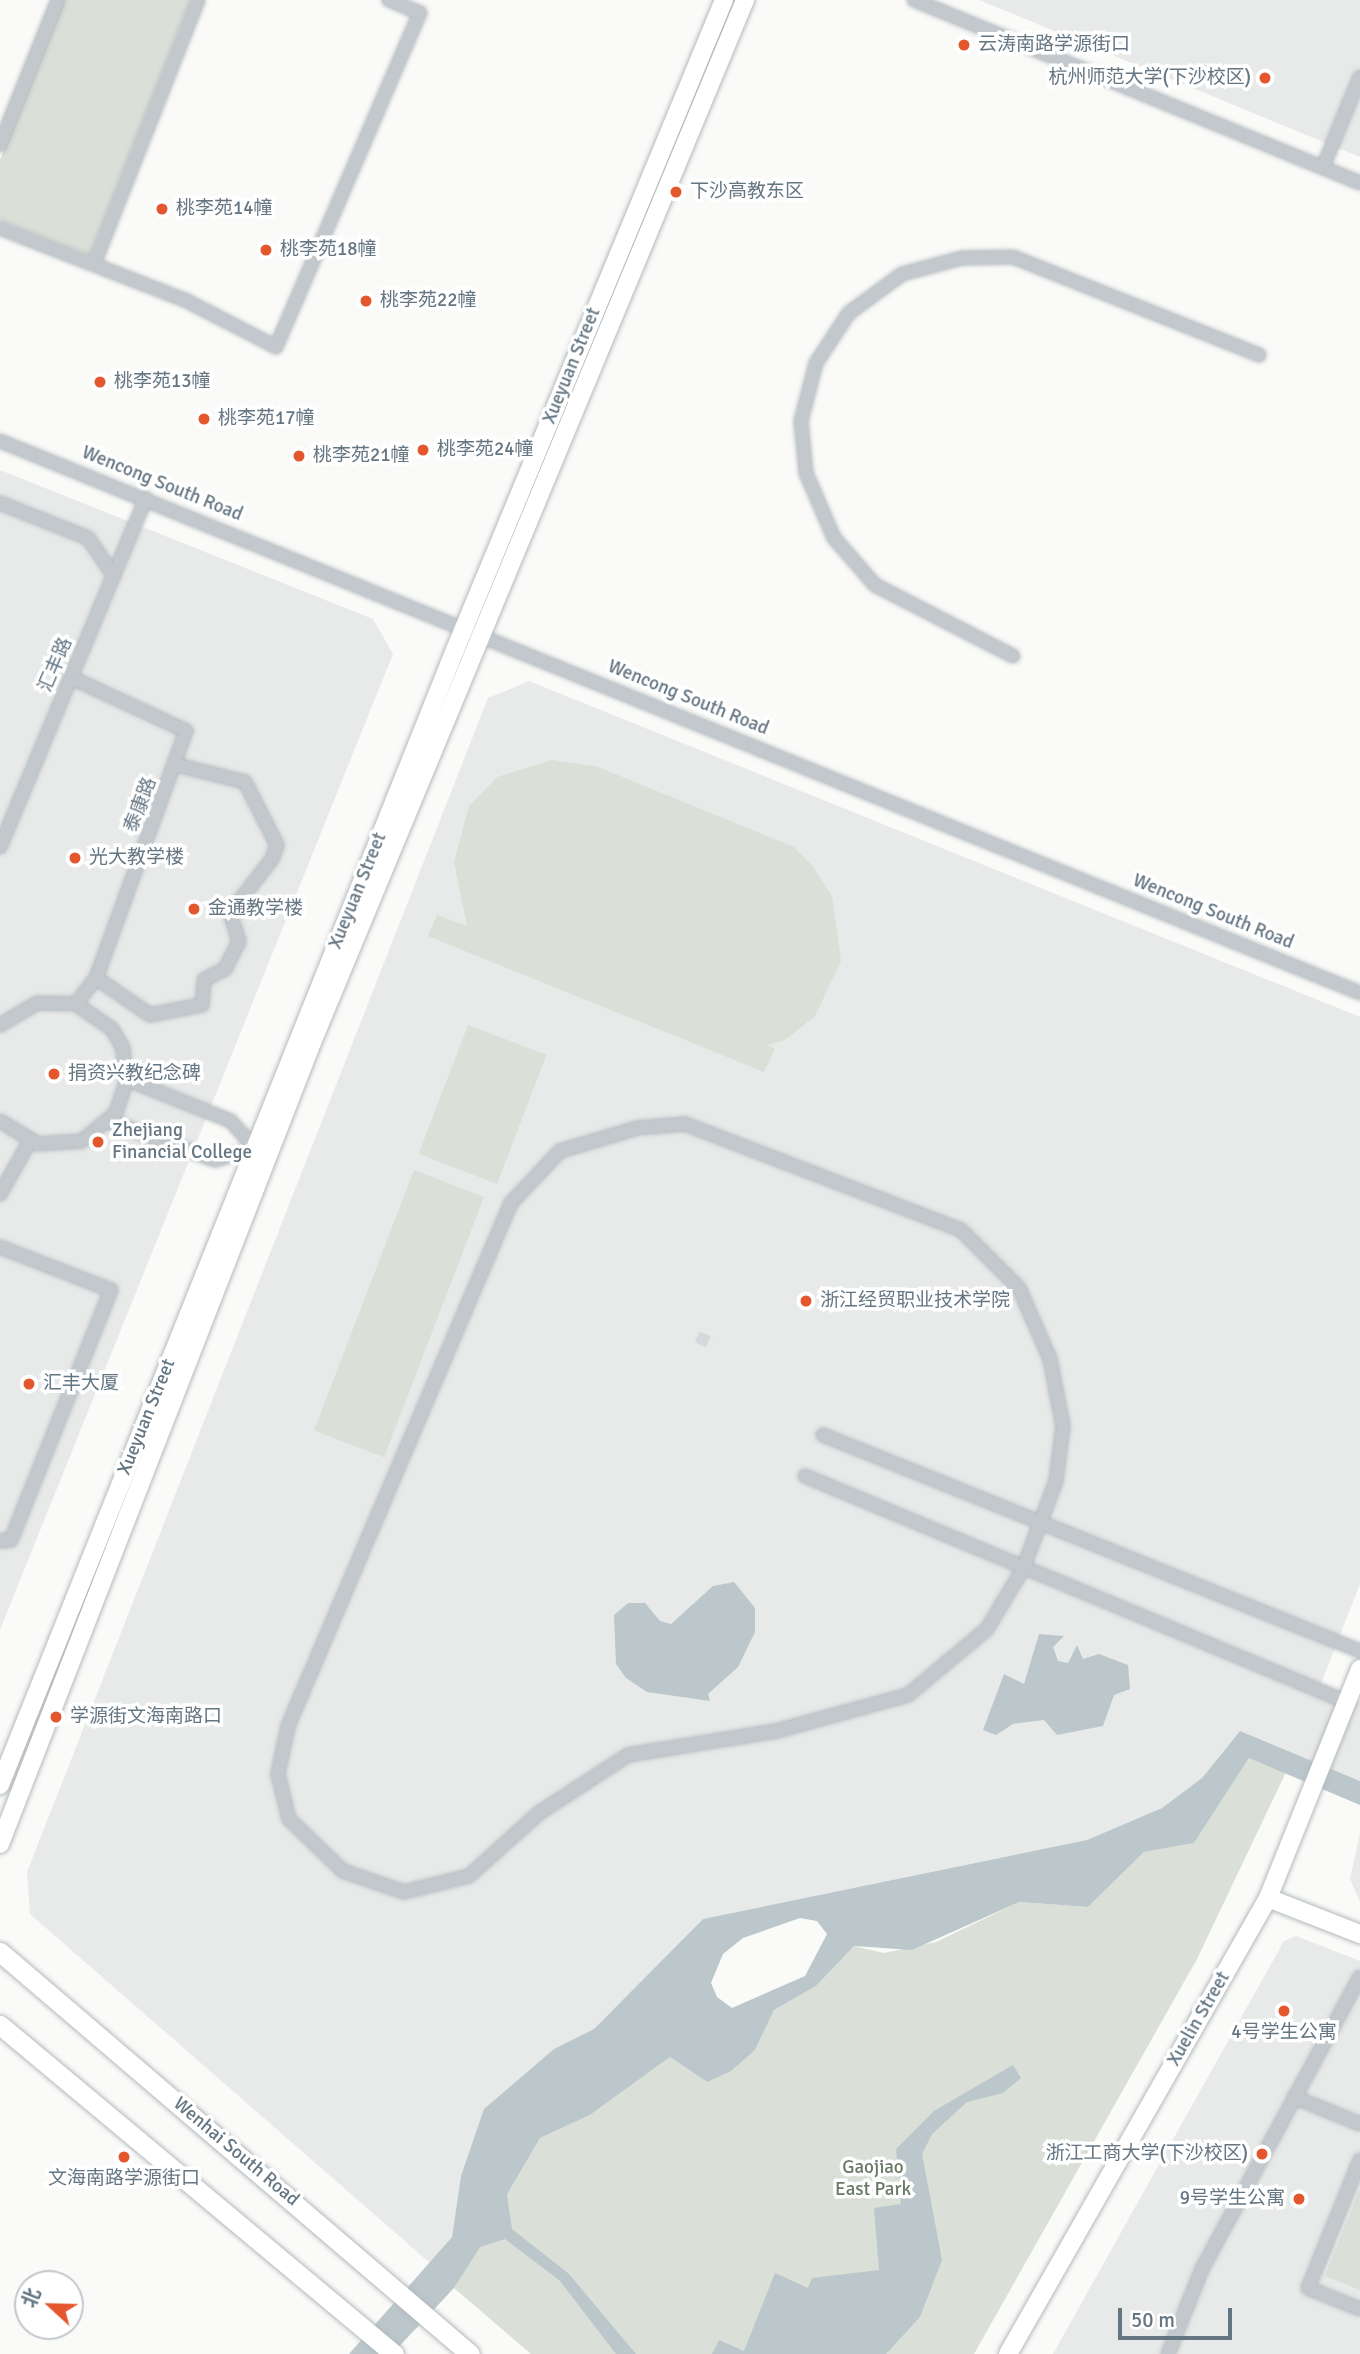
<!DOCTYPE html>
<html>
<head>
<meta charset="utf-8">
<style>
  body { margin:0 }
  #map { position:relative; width:1360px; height:2354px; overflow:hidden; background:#fafaf8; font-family:Signika,"Noto Sans SC",sans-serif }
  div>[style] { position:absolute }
  .built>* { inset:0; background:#e8e9e9 }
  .green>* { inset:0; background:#dadfd7; transform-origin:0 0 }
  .water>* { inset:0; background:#bbc7cb }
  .street-tunnel>* { height:12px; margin-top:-6px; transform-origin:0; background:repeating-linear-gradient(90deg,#d5d9db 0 12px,transparent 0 18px) }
  .roads { filter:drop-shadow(0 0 2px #b3babf) drop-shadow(0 0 2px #b3babf) }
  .street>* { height:12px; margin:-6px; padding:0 6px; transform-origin:6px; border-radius:6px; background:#c3c8cc }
  .secondary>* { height:18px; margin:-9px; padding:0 9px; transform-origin:9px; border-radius:9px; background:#fff }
  .primary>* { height:19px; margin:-9.5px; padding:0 9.5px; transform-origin:9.5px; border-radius:9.5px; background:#fff }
  .dots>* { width:19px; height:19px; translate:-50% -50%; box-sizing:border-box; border:4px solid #fff; border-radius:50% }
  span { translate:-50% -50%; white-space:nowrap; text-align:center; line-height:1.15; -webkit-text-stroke:7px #fff; paint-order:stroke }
  .poi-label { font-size:19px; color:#657683 }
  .left { translate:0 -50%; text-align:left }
  .right { translate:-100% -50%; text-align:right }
  .street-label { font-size:19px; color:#657683 }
  .park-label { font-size:19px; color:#687a64 }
  .north { position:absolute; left:14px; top:2270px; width:70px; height:70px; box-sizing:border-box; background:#fff; border:2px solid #c1c8cd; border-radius:50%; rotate:292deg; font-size:19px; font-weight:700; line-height:28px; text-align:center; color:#657683 }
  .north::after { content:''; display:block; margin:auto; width:24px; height:32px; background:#e4572e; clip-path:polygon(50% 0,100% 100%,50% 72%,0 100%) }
  .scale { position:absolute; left:1118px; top:2308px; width:114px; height:32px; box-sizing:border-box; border:4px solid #657683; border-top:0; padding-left:9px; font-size:21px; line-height:24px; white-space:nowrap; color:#657683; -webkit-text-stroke:5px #fff; paint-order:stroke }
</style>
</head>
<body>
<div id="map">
  <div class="built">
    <div style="clip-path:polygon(979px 0,1360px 0,1360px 157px)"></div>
    <div style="clip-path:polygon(0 470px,373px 619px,393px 654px,0 1630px)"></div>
    <div style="clip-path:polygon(529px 681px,1360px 1017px,1360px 1584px,1318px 1691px,1360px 1702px,1360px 1781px,1240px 1731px,1202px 1778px,1162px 1808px,1087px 1840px,703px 1919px,594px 2029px,554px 2049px,461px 2176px,452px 2237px,430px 2263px,30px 1914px,27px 1872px,488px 698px)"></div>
    <div style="clip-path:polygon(1360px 1833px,1360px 1902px,1350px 1879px)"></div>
    <div style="clip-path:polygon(1296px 1936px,1360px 1961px,1360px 2354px,1053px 2354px,1284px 1941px)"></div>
  </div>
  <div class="green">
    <div style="clip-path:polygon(63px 0,190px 0,90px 255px,0 220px,0 160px)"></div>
    <div style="clip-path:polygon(552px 760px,598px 767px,794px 847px,814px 868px,832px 896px,841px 961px,815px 1016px,785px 1040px,767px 1045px,775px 1049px,764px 1072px,428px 936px,437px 915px,467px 926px,454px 862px,469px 806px,497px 777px)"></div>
    <div style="left:468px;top:1025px;width:84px;height:138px;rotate:21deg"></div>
    <div style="left:414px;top:1170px;width:75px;height:279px;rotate:21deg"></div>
    <div style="clip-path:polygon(1249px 1758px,1287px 1770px,1197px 1959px,974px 2354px,531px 2354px,454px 2288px,540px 2138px,590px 2115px,670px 2057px,707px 2082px,755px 2050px,774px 2010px,816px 1986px,854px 1946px,884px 1953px,936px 1942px,1019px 1902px,1088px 1907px,1144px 1852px,1194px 1843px)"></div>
    <div style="clip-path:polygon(1360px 2189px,1360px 2290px,1325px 2276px)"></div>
  </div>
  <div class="water">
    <div style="clip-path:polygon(734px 1582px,755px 1608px,755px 1632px,738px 1667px,708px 1694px,710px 1701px,647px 1692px,626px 1678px,616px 1664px,614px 1615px,628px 1603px,645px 1603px,660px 1621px,671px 1624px,713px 1586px)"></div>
    <div style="clip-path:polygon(1039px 1634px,1064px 1636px,1053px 1647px,1058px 1661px,1068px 1663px,1077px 1645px,1083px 1659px,1099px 1654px,1128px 1665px,1130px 1689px,1114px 1695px,1103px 1726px,1057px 1735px,1044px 1720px,1013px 1724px,996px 1735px,983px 1730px,1004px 1674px,1024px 1684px)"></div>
    <div style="clip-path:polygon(evenodd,1240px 1731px,1360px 1781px,1360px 1805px,1249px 1758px,1194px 1843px,1144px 1852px,1088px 1907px,1019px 1902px,912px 1950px,854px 1946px,816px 1986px,774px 2010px,755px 2050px,731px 2071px,707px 2082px,670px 2057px,590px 2115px,540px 2138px,507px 2195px,512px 2229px,569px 2274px,636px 2354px,616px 2354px,560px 2281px,505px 2239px,480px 2247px,454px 2288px,392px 2354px,349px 2354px,452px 2237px,461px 2176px,484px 2109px,554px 2049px,594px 2029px,703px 1919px,1087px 1840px,1162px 1808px,1202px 1778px,1240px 1731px,800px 1918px,817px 1921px,827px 1934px,805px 1976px,732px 2008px,717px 1997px,711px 1983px,723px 1954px,743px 1938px,800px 1918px)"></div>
    <div style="clip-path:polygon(1013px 2065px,1021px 2078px,1003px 2093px,967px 2102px,932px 2134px,922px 2154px,942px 2260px,920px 2317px,886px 2354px,712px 2354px,719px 2340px,744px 2351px,775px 2273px,808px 2288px,812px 2278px,879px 2270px,874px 2208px,901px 2204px,896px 2149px,934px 2111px)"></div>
  </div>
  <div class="street-tunnel">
    <div style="left:697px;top:1337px;width:18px;rotate:22deg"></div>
  </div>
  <div class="roads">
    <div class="street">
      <div style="left:914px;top:0;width:482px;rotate:22.3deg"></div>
      <div style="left:0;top:145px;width:156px;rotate:-68.2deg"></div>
      <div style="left:1323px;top:167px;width:97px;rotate:-67.7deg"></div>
      <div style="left:0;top:228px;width:199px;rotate:21.3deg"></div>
      <div style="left:185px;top:300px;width:102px;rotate:27.3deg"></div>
      <div style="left:276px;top:347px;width:364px;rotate:-66.7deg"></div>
      <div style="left:420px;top:13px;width:34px;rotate:-157deg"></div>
      <div style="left:94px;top:264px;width:284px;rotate:-68.5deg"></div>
      <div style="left:0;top:441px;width:1468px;rotate:22.09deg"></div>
      <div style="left:0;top:503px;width:95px;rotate:21.7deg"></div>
      <div style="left:88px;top:538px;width:46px;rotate:55.6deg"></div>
      <div style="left:1013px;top:656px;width:155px;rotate:-152.8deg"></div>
      <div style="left:875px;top:585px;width:62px;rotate:-131.1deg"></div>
      <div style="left:834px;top:538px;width:71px;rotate:-113.3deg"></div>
      <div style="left:806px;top:473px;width:52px;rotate:-95.5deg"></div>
      <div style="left:801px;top:421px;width:60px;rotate:-75.5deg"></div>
      <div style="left:816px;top:363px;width:60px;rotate:-56.6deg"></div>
      <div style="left:849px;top:313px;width:66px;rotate:-36.3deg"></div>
      <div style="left:902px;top:274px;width:62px;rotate:-14.9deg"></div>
      <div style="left:962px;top:258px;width:51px;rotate:-1.1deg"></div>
      <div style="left:1013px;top:257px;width:265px;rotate:21.7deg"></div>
      <div style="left:72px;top:678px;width:126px;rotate:24.9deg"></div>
      <div style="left:186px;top:731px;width:263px;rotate:110deg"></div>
      <div style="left:96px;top:978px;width:33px;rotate:128deg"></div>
      <div style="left:0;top:847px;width:378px;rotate:-67.3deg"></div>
      <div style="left:96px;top:978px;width:65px;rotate:34.4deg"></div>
      <div style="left:150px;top:1015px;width:53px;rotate:-10.9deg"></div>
      <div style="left:202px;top:1005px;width:25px;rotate:-85deg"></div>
      <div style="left:204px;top:980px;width:24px;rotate:-28deg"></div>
      <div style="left:225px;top:969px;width:31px;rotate:-63deg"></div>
      <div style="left:239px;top:941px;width:29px;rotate:-108deg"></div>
      <div style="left:230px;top:913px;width:68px;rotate:-52.1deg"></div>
      <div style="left:272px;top:859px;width:15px;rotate:-70deg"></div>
      <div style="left:277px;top:845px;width:71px;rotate:-116.9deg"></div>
      <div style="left:245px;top:782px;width:70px;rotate:-166deg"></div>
      <div style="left:0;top:1025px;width:43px;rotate:-30.7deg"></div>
      <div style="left:37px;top:1003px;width:39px;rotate:1deg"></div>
      <div style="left:76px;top:1004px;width:44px;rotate:34.8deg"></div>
      <div style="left:112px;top:1029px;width:22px;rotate:60deg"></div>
      <div style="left:123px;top:1048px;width:34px;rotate:85deg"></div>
      <div style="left:126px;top:1082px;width:33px;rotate:108deg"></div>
      <div style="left:116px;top:1113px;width:44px;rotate:140.5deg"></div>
      <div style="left:82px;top:1141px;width:44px;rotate:176.1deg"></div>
      <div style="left:38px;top:1144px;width:44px;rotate:-148.8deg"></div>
      <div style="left:109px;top:1121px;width:113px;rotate:20.2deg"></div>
      <div style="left:215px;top:1160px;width:42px;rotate:-16.7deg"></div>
      <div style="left:255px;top:1148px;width:36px;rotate:-132deg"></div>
      <div style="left:231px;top:1121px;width:113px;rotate:-158.2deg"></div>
      <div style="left:685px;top:1124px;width:296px;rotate:21deg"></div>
      <div style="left:961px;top:1230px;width:82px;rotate:45deg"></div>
      <div style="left:1019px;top:1288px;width:77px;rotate:66.4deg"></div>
      <div style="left:1050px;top:1359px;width:68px;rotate:79deg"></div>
      <div style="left:1063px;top:1426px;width:55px;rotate:97.3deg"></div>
      <div style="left:1056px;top:1481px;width:94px;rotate:110.6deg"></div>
      <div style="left:1023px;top:1569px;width:70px;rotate:121deg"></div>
      <div style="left:987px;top:1629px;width:103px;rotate:140.1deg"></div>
      <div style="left:908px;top:1695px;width:137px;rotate:164.7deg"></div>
      <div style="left:776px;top:1731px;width:150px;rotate:170.8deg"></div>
      <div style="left:628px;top:1755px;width:106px;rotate:146.9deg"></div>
      <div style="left:539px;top:1813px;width:94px;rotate:138deg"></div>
      <div style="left:469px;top:1876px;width:67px;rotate:166.2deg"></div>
      <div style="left:404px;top:1892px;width:65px;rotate:-161deg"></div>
      <div style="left:343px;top:1871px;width:75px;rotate:-136.1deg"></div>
      <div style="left:289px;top:1819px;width:46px;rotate:-103.7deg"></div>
      <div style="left:278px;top:1774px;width:49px;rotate:-78.2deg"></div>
      <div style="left:288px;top:1726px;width:569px;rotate:-66.91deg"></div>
      <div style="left:511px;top:1203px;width:71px;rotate:-46.7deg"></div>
      <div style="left:560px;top:1151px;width:80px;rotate:-16.6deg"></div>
      <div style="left:637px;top:1128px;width:48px;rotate:-4.8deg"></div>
      <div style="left:0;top:1194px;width:61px;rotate:-60.5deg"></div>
      <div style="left:0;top:1247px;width:119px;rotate:21.2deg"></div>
      <div style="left:111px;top:1290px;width:269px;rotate:111.8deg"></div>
      <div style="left:11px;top:1540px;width:11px;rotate:175deg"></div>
      <div style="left:823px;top:1435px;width:579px;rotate:21.91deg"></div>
      <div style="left:805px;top:1476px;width:587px;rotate:22.63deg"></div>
      <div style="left:1294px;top:2097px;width:71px;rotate:22.2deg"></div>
      <div style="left:1360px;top:2160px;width:138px;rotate:112.1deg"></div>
      <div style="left:1308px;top:2288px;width:56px;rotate:22deg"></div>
      <div style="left:1168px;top:2354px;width:92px;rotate:-68.2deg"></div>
      <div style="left:1202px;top:2269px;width:332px;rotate:-61.6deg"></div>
    </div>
    <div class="secondary">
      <div style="left:0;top:1785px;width:1223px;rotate:-68.16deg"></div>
      <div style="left:455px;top:650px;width:703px;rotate:-67.52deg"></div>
      <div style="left:0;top:1844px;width:863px;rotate:-68.73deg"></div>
      <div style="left:313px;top:1040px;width:1126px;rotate:-67.44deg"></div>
      <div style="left:1268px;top:1898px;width:99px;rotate:21.4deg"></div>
      <div style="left:1008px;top:2354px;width:525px;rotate:-60.31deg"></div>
      <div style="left:1268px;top:1898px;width:247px;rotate:-68.1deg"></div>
    </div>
    <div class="primary">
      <div style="left:0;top:1952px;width:618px;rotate:40.54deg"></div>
      <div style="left:0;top:2025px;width:513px;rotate:39.86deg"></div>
    </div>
  </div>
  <div class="dots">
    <div style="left:964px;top:45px;background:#e4572e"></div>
    <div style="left:1265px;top:78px;background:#e4572e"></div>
    <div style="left:676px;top:192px;background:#e4572e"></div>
    <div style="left:162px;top:209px;background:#e4572e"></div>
    <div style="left:266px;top:250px;background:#e4572e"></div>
    <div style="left:366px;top:301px;background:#e4572e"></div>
    <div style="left:100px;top:382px;background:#e4572e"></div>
    <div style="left:204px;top:419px;background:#e4572e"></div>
    <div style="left:423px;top:450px;background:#e4572e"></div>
    <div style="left:299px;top:456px;background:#e4572e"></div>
    <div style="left:75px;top:858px;background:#e4572e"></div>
    <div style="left:194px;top:909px;background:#e4572e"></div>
    <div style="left:54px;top:1074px;background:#e4572e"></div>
    <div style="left:98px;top:1142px;background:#e4572e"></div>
    <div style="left:806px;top:1301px;background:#e4572e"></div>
    <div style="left:29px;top:1384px;background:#e4572e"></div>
    <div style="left:56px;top:1717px;background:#e4572e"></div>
    <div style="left:1284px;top:2011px;background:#e4572e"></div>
    <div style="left:1262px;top:2154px;background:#e4572e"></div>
    <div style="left:124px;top:2157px;background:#e4572e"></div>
    <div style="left:1299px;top:2199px;background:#e4572e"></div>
  </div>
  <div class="poi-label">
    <span class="left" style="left:978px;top:45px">云涛南路学源街口</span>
    <span class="right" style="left:1251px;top:78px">杭州师范大学(下沙校区)</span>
    <span class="left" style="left:690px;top:192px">下沙高教东区</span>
    <span class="left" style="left:176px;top:209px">桃李苑14幢</span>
    <span class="left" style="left:280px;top:250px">桃李苑18幢</span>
    <span class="left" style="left:380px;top:301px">桃李苑22幢</span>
    <span class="left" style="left:114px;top:382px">桃李苑13幢</span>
    <span class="left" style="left:218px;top:419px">桃李苑17幢</span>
    <span class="left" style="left:437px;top:450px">桃李苑24幢</span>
    <span class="left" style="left:313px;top:456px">桃李苑21幢</span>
    <span class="left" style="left:89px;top:858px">光大教学楼</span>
    <span class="left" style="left:208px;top:909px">金通教学楼</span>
    <span class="left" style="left:68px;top:1074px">捐资兴教纪念碑</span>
    <span class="left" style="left:112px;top:1142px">Zhejiang<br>Financial College</span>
    <span class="left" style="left:820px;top:1301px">浙江经贸职业技术学院</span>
    <span class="left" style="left:43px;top:1384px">汇丰大厦</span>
    <span class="left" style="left:70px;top:1717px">学源街文海南路口</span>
    <span style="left:1284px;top:2033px">4号学生公寓</span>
    <span class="right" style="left:1248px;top:2154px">浙江工商大学(下沙校区)</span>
    <span style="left:124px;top:2179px">文海南路学源街口</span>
    <span class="right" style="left:1285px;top:2199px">9号学生公寓</span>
  </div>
  <div class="street-label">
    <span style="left:572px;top:366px;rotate:-68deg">Xueyuan Street</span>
    <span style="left:162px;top:484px;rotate:22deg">Wencong South Road</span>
    <span style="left:56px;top:665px;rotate:-67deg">汇丰路</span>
    <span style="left:688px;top:698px;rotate:22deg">Wencong South Road</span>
    <span style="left:141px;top:805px;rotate:-69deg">泰康路</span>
    <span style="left:358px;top:891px;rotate:-68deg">Xueyuan Street</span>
    <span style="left:1213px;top:912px;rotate:22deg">Wencong South Road</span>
    <span style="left:147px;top:1417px;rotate:-68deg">Xueyuan Street</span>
    <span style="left:1199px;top:2019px;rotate:-60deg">Xuelin Street</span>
    <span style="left:236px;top:2152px;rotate:40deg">Wenhai South Road</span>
  </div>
  <div class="park-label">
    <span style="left:873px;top:2179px">Gaojiao<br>East Park</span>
  </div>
  <div class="north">北</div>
  <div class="scale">50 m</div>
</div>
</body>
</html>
